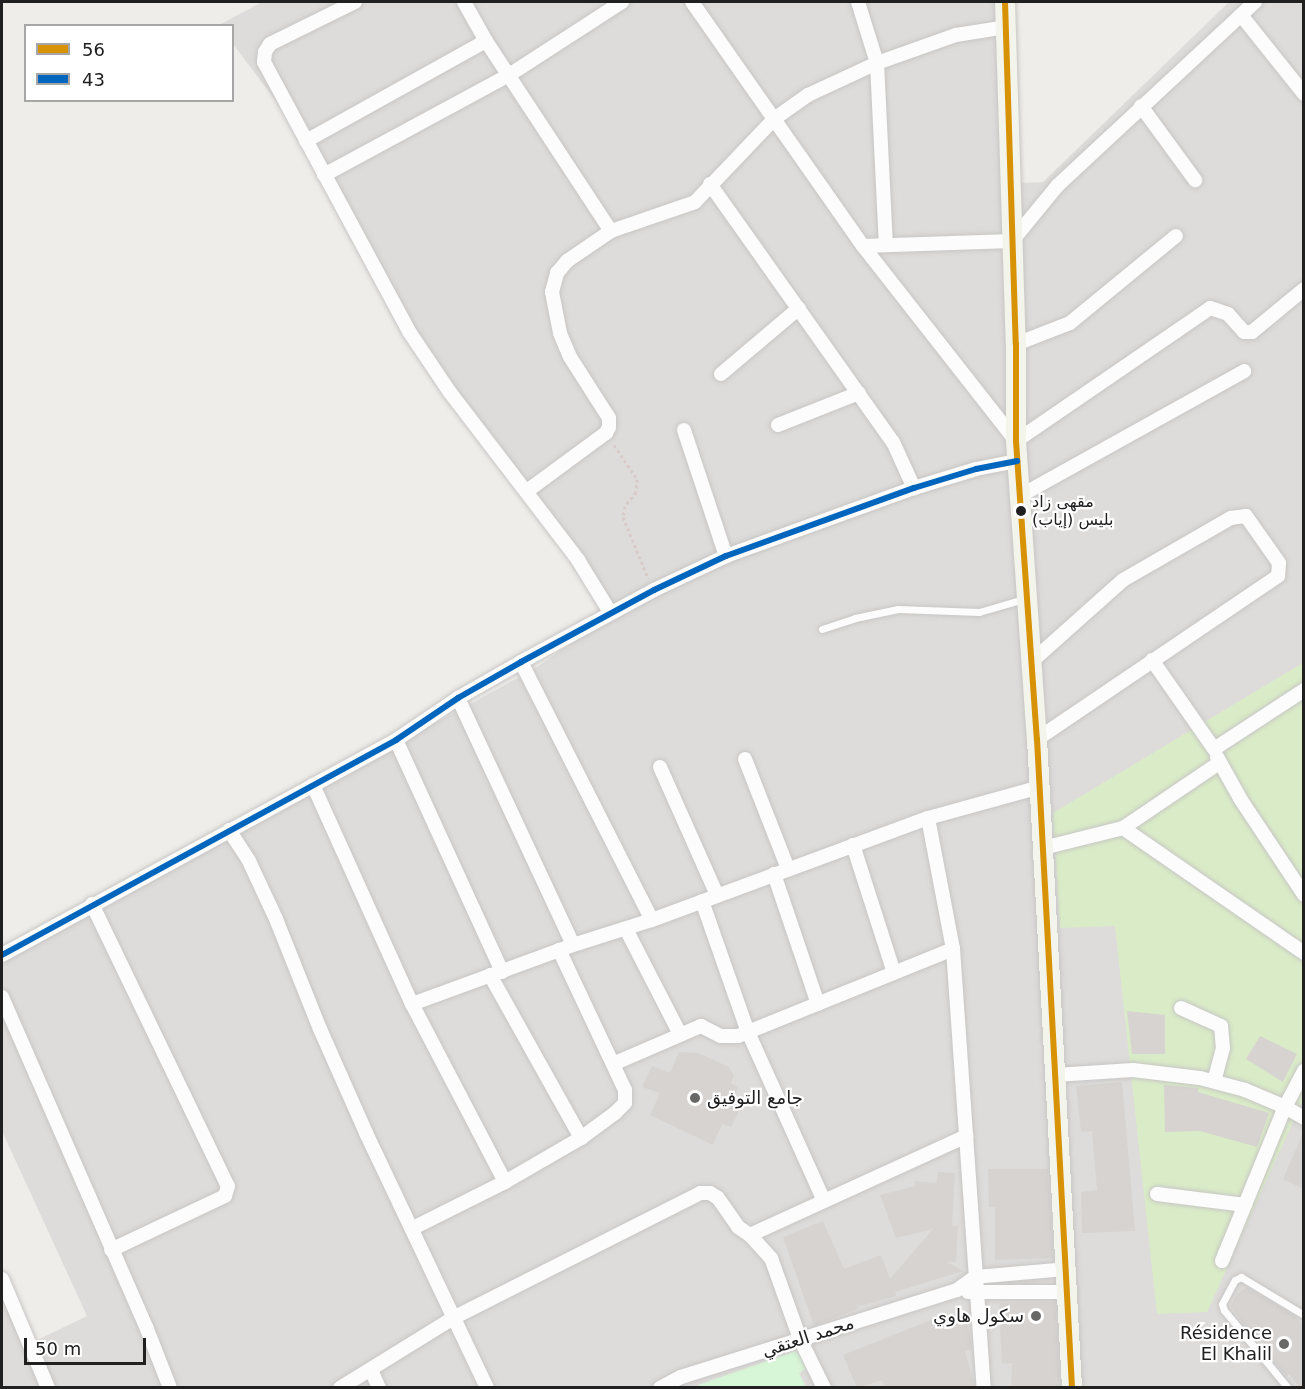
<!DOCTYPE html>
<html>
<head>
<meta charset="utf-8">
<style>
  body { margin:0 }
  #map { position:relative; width:1305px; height:1389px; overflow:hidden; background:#efede9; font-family:"DejaVu Sans",Cairo,sans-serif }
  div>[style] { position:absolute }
  .residential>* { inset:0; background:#dedcda }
  .grass>* { inset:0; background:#daecc7 }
  .park>* { inset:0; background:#d7f5d7 }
  .building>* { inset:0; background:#d6d3d0 }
  .path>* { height:3px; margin-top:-1.5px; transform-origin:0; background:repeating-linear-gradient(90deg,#d8cac7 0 3px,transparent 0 6px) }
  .roads { filter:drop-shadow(0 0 2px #c7c6c5) drop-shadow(0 0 2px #c7c6c5) }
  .lane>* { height:7px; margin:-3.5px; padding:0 3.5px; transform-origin:3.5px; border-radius:3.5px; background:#fdfcfc }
  .street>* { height:14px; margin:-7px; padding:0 7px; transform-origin:7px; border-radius:7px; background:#fdfcfc }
  .secondary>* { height:20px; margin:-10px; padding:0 10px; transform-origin:10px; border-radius:10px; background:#f3f4eb }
  .bus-1>* { height:6px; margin:-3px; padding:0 3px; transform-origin:3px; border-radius:3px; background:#d79205 }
  .bus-2>* { height:6px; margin:-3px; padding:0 3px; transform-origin:3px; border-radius:3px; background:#0065bd }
  .dots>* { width:16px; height:16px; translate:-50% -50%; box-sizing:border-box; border:3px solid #fff; border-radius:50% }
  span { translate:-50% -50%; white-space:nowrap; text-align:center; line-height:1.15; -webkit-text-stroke:4.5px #fff; paint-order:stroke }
  .bus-label { font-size:16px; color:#202020 }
  .left { translate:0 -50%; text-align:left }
  .poi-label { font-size:18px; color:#202020 }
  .right { translate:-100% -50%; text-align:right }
  .street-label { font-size:18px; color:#202020 }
  .frame { position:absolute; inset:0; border:3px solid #202020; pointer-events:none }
  .legend { position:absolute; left:24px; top:24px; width:210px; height:78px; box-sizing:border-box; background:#fff; border:2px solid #a6a6a6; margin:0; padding:8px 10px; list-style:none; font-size:18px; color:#202020 }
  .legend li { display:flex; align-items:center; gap:12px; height:30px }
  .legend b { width:30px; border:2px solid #a6a6a6 }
  .scale { position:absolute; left:24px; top:1338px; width:122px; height:27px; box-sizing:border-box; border:3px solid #202020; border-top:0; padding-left:8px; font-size:18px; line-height:21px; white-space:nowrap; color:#202020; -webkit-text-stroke:4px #fff; paint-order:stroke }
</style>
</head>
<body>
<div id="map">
  <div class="residential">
    <div style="clip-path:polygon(262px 2px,1015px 2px,1021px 183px,1043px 182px,1229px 2px,1303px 2px,1303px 1387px,2px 1387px,2px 1289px,27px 1345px,87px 1316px,2px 1131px,2px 960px,534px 669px,619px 611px,449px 391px,306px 141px,233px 44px,232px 26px,219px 25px)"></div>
  </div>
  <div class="grass">
    <div style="clip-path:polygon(1303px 663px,1303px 1100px,1207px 1312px,1157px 1314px,1115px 926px,1060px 928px,1053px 813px)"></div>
  </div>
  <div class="park">
    <div style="clip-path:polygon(796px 1351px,810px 1367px,799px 1373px,806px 1387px,699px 1388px,698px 1385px)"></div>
  </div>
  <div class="building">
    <div style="clip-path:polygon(1127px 1011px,1165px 1015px,1165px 1054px,1132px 1054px)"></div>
    <div style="clip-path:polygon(1260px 1036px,1297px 1054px,1283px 1082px,1246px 1059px)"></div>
    <div style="clip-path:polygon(679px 1052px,698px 1053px,729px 1067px,734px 1076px,731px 1083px,738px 1087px,731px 1103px,741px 1107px,731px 1127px,722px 1124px,713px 1145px,650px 1115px,660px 1093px,642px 1087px,652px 1066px,670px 1073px)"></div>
    <div style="clip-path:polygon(1122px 1082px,1135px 1231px,1082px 1233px,1081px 1192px,1097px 1190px,1092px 1131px,1081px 1132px,1076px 1086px)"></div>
    <div style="clip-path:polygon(1164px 1085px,1198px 1088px,1198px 1092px,1269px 1113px,1257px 1147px,1200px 1131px,1165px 1132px)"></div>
    <div style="clip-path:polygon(1304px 1131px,1304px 1189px,1283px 1179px)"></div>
    <div style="clip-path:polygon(988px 1169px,1048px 1169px,1053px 1258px,995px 1260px,995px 1207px,989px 1207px)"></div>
    <div style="clip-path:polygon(938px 1172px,955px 1173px,952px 1226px,958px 1226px,956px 1262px,947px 1262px,963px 1271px,895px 1292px,896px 1296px,857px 1307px,857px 1309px,814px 1326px,783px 1237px,823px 1221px,844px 1269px,881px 1255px,890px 1279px,933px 1229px,896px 1238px,880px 1195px,915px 1186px,915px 1181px,937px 1183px)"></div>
    <div style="clip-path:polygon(1247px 1287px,1295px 1316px,1304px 1327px,1304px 1388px,1300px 1388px,1289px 1374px,1286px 1376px,1269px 1356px,1271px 1352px,1255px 1333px,1252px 1336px,1231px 1306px,1236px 1295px)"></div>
    <div style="clip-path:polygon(1055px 1302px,1060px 1388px,1011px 1388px,1012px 1363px,1002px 1364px,999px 1303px)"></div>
    <div style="clip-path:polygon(966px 1311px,972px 1349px,965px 1351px,975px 1388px,886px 1388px,882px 1380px,857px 1388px,843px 1355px,936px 1318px)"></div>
  </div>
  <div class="path">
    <div style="left:614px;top:445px;width:41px;rotate:55.9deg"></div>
    <div style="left:637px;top:479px;width:13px;rotate:94deg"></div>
    <div style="left:636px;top:492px;width:18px;rotate:128deg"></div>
    <div style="left:625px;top:506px;width:11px;rotate:100deg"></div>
    <div style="left:623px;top:517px;width:66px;rotate:67.7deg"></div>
  </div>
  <div class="roads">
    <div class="lane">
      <div style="left:822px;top:629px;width:35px;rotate:-18deg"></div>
      <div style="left:855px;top:618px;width:44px;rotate:-11.8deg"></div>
      <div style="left:898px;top:609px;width:81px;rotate:2.1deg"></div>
      <div style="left:979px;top:612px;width:47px;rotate:-16.1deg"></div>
      <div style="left:1288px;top:1388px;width:101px;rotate:-129.4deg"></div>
      <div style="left:1224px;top:1310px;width:6px;rotate:-108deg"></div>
      <div style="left:1222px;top:1304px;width:27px;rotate:-62deg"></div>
      <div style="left:1235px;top:1280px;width:7px;rotate:-27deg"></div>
      <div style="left:1241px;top:1277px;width:74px;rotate:31.1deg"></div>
    </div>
    <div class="street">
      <div style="left:355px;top:2px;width:95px;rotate:153.7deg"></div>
      <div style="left:270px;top:44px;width:9px;rotate:122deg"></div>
      <div style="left:265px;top:52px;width:10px;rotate:96deg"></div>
      <div style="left:264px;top:62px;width:308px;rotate:61.7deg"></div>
      <div style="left:410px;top:333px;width:70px;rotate:56.1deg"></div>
      <div style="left:449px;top:391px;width:213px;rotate:52.6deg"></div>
      <div style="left:578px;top:560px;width:61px;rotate:58.4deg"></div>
      <div style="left:464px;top:2px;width:45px;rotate:60.6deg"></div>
      <div style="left:486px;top:41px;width:227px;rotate:56.7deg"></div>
      <div style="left:692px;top:2px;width:298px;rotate:55deg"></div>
      <div style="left:863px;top:246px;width:248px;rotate:51.9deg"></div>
      <div style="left:1016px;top:441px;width:235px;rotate:-34.4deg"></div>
      <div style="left:1210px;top:308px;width:19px;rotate:18deg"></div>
      <div style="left:1228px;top:314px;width:24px;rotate:48deg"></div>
      <div style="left:1244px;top:332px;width:8px"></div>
      <div style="left:1252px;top:332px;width:67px;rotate:-39.6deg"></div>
      <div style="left:858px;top:2px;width:64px;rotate:72.7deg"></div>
      <div style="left:877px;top:63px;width:181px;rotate:87.2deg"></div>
      <div style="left:1241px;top:15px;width:101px;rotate:51.4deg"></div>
      <div style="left:1141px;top:106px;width:92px;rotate:53.9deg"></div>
      <div style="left:306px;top:141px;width:206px;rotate:-29.1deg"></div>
      <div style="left:324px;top:175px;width:210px;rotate:-28.4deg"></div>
      <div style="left:509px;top:75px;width:135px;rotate:-32.9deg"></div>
      <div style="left:710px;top:184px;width:316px;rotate:54.7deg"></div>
      <div style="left:893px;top:442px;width:51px;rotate:65.5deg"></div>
      <div style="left:863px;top:246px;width:149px;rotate:-1.9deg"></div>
      <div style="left:1012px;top:241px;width:72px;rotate:-50.6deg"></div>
      <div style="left:1058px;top:185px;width:269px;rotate:-42.9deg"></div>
      <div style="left:1016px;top:344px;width:58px;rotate:-21.3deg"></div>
      <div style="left:1070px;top:323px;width:137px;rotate:-39.4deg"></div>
      <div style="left:721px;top:374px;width:102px;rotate:-40.2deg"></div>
      <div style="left:778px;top:425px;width:87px;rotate:-21.6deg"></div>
      <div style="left:684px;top:430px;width:133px;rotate:71.6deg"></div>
      <div style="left:527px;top:491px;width:98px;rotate:-36.3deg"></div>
      <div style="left:606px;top:433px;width:7px;rotate:-63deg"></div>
      <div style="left:609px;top:427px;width:9px;rotate:-90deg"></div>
      <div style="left:609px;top:418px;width:72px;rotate:-122.6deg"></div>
      <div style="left:570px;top:357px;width:26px;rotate:-113deg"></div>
      <div style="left:560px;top:333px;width:42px;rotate:-101deg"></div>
      <div style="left:552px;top:292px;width:20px;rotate:-75deg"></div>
      <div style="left:557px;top:273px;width:16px;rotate:-50deg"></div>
      <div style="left:567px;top:261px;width:53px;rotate:-34.3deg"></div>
      <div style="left:611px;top:231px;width:89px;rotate:-19deg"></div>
      <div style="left:695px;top:202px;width:115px;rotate:-46.4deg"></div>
      <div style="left:774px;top:119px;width:42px;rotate:-35.2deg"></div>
      <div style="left:808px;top:95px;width:76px;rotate:-24.9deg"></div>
      <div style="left:877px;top:63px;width:84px;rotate:-19.5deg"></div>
      <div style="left:956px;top:35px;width:52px;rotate:-8.9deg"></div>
      <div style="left:1018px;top:497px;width:259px;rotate:-29.1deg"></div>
      <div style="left:1152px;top:660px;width:108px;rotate:55.1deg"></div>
      <div style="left:1214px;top:749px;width:108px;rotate:-33.2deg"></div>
      <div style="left:521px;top:662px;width:289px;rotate:63.1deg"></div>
      <div style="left:1031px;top:662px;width:123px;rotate:-41.7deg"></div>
      <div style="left:1123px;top:580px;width:125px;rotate:-29.9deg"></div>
      <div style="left:1231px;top:518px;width:15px;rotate:-8deg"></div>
      <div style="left:1246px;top:516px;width:57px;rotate:54.9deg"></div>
      <div style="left:1279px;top:563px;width:13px;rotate:94deg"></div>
      <div style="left:1278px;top:576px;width:291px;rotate:145.9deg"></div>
      <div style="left:458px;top:698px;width:272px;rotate:65deg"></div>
      <div style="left:396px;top:740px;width:255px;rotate:65.4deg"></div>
      <div style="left:1217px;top:757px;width:49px;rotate:60.8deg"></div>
      <div style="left:1241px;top:800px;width:114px;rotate:56.4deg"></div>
      <div style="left:745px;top:759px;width:118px;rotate:68.6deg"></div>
      <div style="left:660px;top:767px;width:140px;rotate:66deg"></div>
      <div style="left:313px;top:785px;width:240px;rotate:65.7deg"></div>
      <div style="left:412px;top:1004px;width:201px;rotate:62.4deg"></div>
      <div style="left:928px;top:818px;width:133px;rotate:79.2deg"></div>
      <div style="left:953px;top:949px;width:440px;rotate:86deg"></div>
      <div style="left:1123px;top:828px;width:220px;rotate:34.6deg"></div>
      <div style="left:229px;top:830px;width:37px;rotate:57deg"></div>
      <div style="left:249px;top:861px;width:64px;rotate:65deg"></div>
      <div style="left:276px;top:919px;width:118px;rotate:68.2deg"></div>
      <div style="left:320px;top:1029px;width:114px;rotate:66.1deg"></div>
      <div style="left:366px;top:1133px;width:282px;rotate:64.6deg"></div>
      <div style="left:853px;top:845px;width:134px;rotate:72.2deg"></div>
      <div style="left:1043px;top:848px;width:82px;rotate:-14deg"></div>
      <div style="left:1123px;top:828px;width:116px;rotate:-34.1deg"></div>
      <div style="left:774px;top:874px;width:137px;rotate:71.3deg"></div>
      <div style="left:702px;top:901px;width:139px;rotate:70.7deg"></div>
      <div style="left:748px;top:1032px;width:185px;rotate:65.8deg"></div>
      <div style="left:92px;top:904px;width:313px;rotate:64.3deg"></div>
      <div style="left:228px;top:1186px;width:10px;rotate:107deg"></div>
      <div style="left:225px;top:1196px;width:126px;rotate:154.7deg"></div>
      <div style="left:626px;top:929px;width:118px;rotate:62.8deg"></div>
      <div style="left:2px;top:955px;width:449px;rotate:-28.6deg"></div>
      <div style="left:396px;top:740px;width:75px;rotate:-34.1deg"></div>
      <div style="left:458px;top:698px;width:73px;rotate:-29.7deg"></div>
      <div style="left:521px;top:662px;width:151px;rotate:-28.4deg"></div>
      <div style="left:654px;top:590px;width:80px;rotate:-25.3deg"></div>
      <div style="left:726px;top:556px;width:200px;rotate:-19.9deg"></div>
      <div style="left:914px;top:488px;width:65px;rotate:-17deg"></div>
      <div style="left:976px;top:469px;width:42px;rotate:-11deg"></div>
      <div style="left:490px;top:975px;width:187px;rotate:60.8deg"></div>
      <div style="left:2px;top:997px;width:362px;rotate:66.4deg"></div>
      <div style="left:147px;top:1329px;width:63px;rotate:68.7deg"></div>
      <div style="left:412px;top:1004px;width:171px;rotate:-20.1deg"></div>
      <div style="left:573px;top:945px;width:83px;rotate:-17.6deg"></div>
      <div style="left:652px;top:920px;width:294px;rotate:-20.3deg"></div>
      <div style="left:928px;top:818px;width:116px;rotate:-15.5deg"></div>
      <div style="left:1181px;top:1008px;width:44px;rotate:24.2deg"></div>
      <div style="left:1221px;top:1026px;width:22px;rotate:85deg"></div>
      <div style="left:1223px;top:1048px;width:34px;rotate:105deg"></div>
      <div style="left:613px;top:1064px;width:96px;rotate:-23.4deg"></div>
      <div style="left:701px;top:1026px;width:22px;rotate:27deg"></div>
      <div style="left:721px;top:1036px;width:17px"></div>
      <div style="left:738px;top:1036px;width:232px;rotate:-22deg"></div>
      <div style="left:1055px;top:1075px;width:78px;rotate:-3.7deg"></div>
      <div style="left:1133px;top:1070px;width:67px;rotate:6.8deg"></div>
      <div style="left:1200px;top:1078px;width:47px;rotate:14.9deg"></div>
      <div style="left:1245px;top:1090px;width:43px;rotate:23deg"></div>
      <div style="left:1285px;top:1107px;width:22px;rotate:30deg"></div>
      <div style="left:1157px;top:1194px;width:89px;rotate:7.1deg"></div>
      <div style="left:413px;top:1228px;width:103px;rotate:-26.6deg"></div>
      <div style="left:505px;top:1182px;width:88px;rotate:-30.1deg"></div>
      <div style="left:581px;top:1138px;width:42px;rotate:-36.3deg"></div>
      <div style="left:615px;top:1113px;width:14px;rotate:-45deg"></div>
      <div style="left:625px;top:1103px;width:13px;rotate:-90deg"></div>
      <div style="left:625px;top:1090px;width:155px;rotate:-115.2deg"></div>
      <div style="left:750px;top:1235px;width:238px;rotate:-24.6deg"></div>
      <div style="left:1222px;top:1261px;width:166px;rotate:-67.8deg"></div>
      <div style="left:1285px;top:1107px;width:41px;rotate:-62.2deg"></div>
      <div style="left:2px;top:1279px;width:118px;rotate:67.1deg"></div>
      <div style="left:968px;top:1292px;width:100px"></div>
      <div style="left:371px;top:1370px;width:20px;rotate:66deg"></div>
      <div style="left:340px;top:1388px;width:135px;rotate:-31.7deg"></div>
      <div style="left:455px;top:1317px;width:275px;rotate:-26.8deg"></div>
      <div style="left:700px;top:1193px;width:10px"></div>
      <div style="left:710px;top:1193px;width:9px;rotate:32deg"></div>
      <div style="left:718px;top:1198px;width:35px;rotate:55deg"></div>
      <div style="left:738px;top:1227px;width:14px;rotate:34deg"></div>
      <div style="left:750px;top:1235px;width:31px;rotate:48deg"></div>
      <div style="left:771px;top:1258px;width:86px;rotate:70.3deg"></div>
      <div style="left:800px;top:1339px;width:55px;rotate:63.9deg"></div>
      <div style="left:660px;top:1388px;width:24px;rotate:-28deg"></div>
      <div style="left:681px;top:1377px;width:289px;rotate:-17.5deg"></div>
      <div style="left:957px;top:1290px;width:22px;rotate:-36deg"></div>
      <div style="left:975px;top:1277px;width:92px;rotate:-5deg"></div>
    </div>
    <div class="secondary">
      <div style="left:1005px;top:2px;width:342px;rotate:88.2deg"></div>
      <div style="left:1016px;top:344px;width:97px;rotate:90deg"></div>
      <div style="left:1016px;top:441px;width:299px;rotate:86deg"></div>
      <div style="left:1037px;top:739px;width:650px;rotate:86.91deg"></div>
    </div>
  </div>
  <div class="bus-1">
    <div style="left:1005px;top:2px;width:342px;rotate:88.2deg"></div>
    <div style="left:1016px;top:344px;width:97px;rotate:90deg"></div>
    <div style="left:1016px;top:441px;width:299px;rotate:86deg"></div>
    <div style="left:1037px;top:739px;width:650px;rotate:86.91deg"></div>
  </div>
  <div class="bus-2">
    <div style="left:2px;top:955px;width:449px;rotate:-28.6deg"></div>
    <div style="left:396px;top:740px;width:75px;rotate:-34.1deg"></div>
    <div style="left:458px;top:698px;width:73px;rotate:-29.7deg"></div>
    <div style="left:521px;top:662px;width:151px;rotate:-28.4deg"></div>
    <div style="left:654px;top:590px;width:80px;rotate:-25.3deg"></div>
    <div style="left:726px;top:556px;width:200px;rotate:-19.9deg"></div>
    <div style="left:914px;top:488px;width:65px;rotate:-17deg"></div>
    <div style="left:976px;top:469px;width:42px;rotate:-11deg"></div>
  </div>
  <div class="dots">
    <div style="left:1021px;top:511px;background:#202020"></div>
    <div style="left:695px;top:1098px;background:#686866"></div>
    <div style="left:1036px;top:1316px;background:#686866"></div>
    <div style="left:1284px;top:1344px;background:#686866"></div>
  </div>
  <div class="bus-label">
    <span class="left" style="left:1032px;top:511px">مقهى زاد<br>بليس (إياب)</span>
  </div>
  <div class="poi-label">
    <span class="left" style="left:707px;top:1098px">جامع التوفيق</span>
    <span class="right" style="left:1024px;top:1316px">سكول هاوي</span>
    <span class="right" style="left:1272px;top:1344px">Résidence<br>El Khalil</span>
  </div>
  <div class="street-label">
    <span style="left:808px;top:1337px;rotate:-18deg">محمد العتقي</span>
  </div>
  <div class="frame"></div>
  <ul class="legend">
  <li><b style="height:8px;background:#d79205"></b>56</li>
  <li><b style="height:8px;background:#0065bd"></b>43</li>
  </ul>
  <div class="scale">50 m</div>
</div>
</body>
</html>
